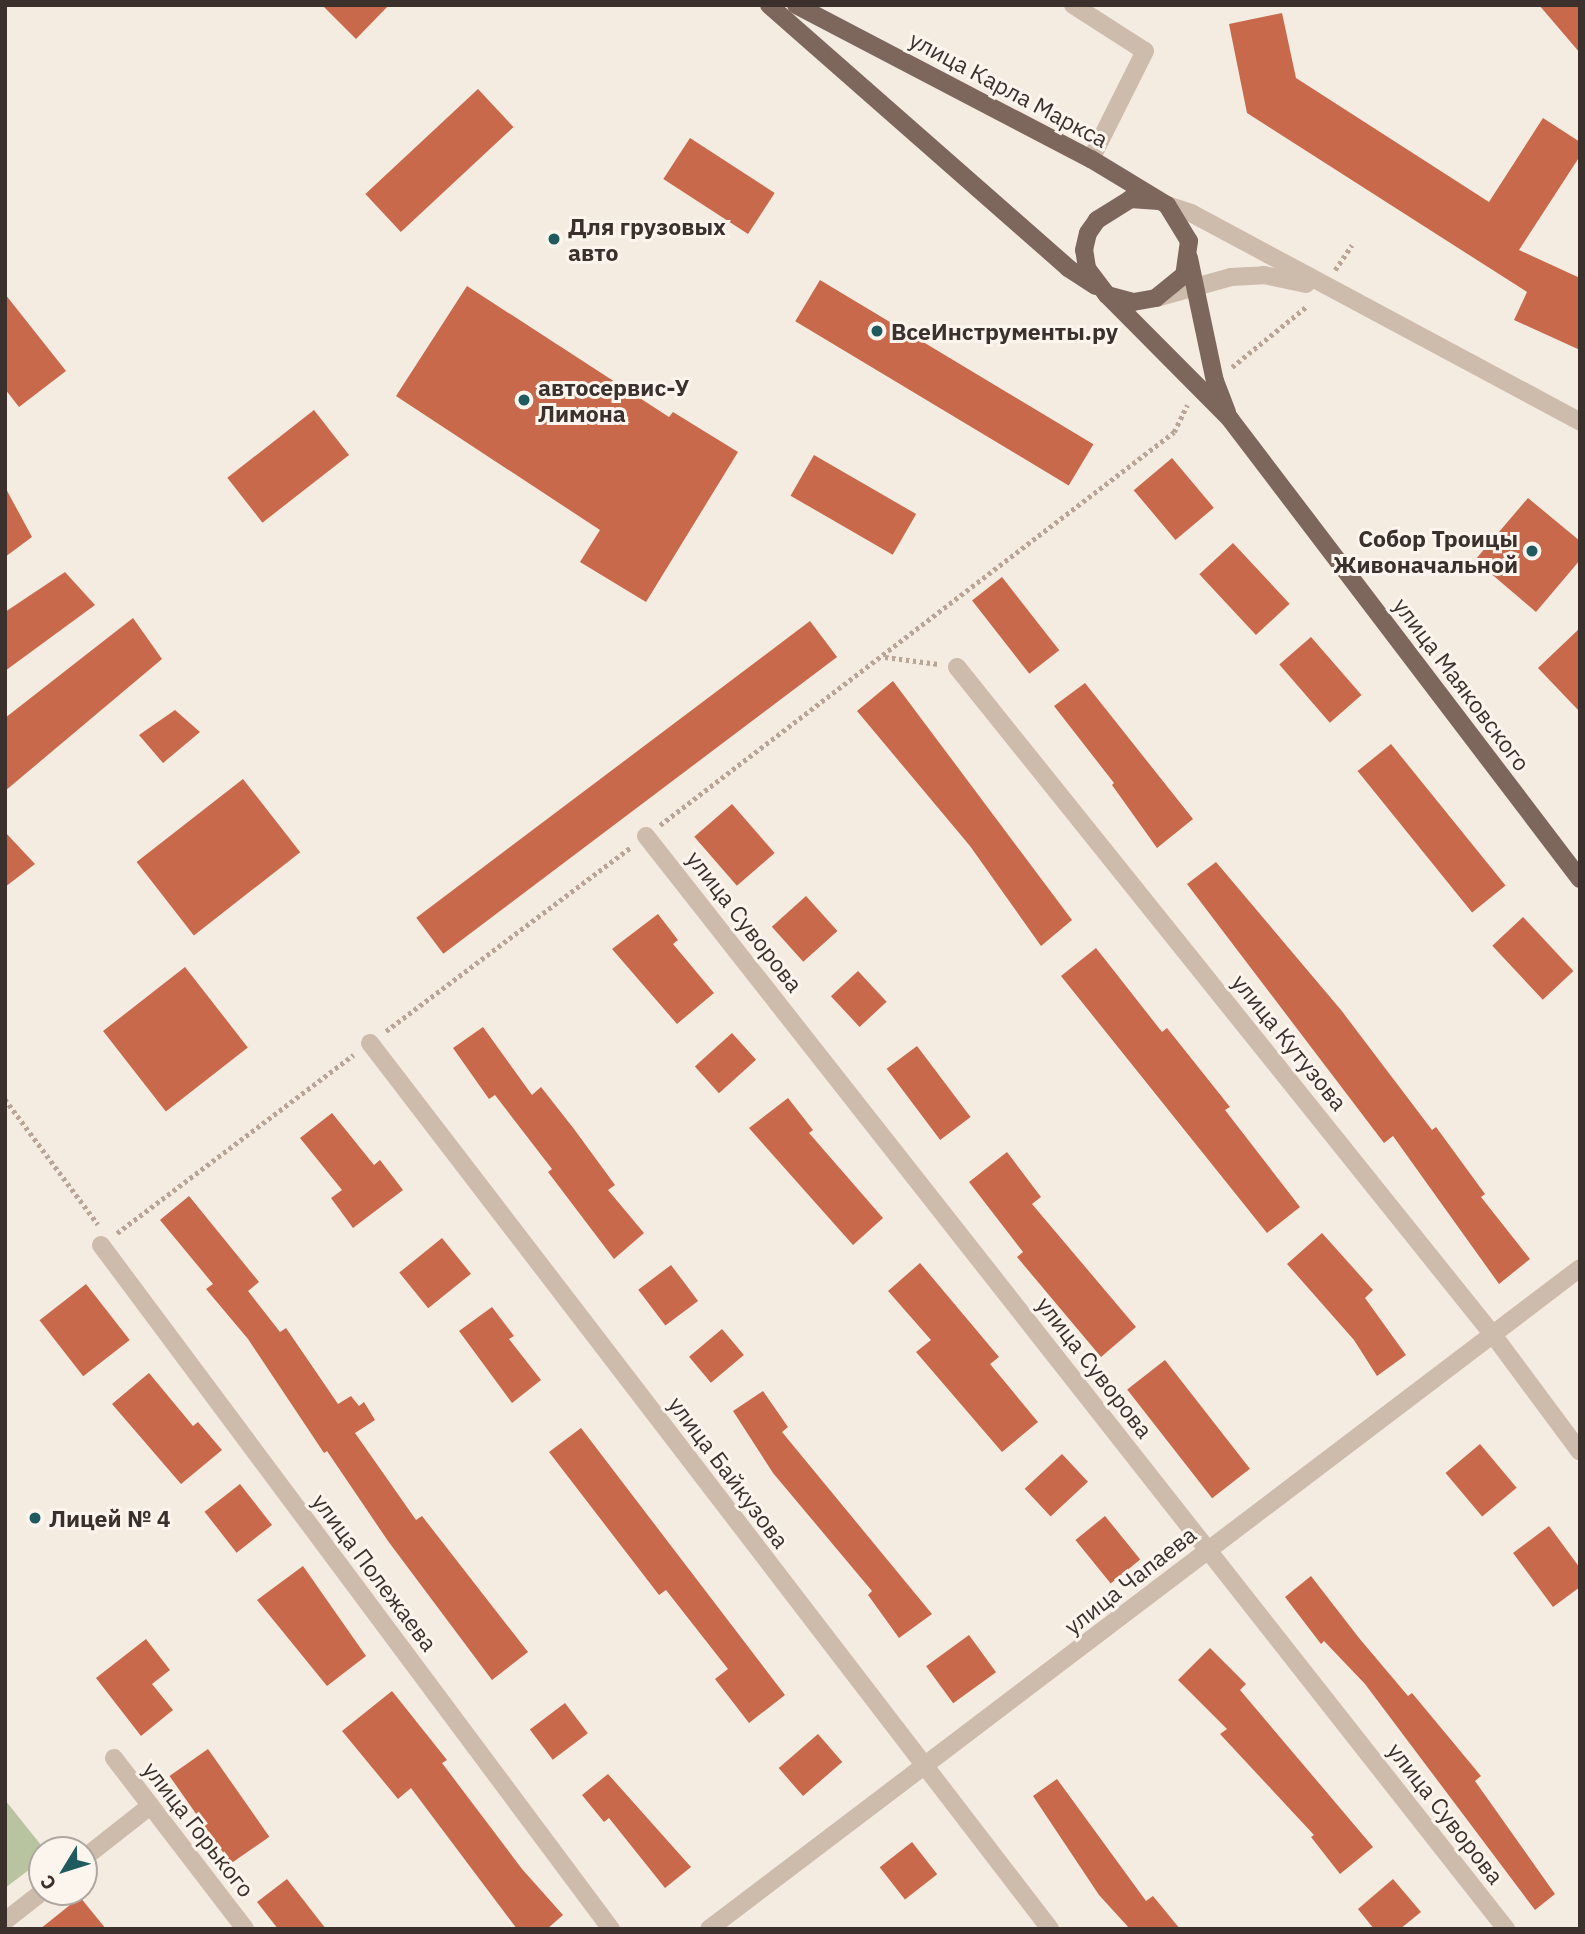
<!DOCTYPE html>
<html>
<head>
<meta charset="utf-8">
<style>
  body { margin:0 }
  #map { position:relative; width:1585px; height:1934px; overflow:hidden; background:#f4ebe1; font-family:"IBM Plex Sans",sans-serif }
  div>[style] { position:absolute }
  .green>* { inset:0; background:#b8c4a0 }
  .building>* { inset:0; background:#c8694b; transform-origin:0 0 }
  .path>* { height:4.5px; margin-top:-2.25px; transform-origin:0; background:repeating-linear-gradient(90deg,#b9a596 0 3.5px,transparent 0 7px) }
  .minor>* { height:18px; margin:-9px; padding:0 9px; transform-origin:9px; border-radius:9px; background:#cdbbac }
  .major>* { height:18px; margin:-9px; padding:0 9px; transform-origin:9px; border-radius:9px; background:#7d675c }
  .dots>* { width:19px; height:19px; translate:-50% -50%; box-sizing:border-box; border:4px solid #fbf5ee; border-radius:50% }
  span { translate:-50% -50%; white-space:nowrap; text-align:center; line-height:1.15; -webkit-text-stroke:6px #fbf5ee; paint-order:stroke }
  .street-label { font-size:23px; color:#3b302b }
  .poi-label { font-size:23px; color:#3b302b; font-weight:700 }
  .left { translate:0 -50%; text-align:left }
  .right { translate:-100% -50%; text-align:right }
  .frame { position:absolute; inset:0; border:7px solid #3b302b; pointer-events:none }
  .north { position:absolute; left:28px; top:1836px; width:70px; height:70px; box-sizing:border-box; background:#fbf5ee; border:2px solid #aea6a0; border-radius:50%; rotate:232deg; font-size:19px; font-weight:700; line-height:28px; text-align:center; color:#3b302b }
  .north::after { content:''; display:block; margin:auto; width:24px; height:32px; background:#1f5a5e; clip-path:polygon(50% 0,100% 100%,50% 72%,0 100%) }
</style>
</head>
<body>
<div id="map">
  <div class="green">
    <div style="clip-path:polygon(5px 1800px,45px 1850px,42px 1860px,5px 1888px)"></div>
  </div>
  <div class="building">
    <div style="clip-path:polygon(322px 5px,389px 5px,356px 39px)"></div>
    <div style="clip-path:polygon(1539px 5px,1580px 5px,1580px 53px)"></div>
    <div style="clip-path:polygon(1282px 13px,1296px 78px,1489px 202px,1543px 118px,1580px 142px,1580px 156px,1519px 250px,1580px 278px,1580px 350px,1514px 320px,1527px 292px,1247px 113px,1229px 24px)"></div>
    <div style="left:478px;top:89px;width:52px;height:154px;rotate:47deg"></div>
    <div style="left:690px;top:138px;width:101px;height:49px;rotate:33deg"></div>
    <div style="left:820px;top:280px;width:319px;height:48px;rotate:31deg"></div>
    <div style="clip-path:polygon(467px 286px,669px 417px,673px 412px,738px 452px,646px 602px,580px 562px,600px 530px,396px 396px)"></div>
    <div style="clip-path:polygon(5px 294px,66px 371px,19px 407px,5px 389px)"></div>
    <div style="left:314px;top:410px;width:57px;height:110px;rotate:52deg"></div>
    <div style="left:814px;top:455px;width:118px;height:47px;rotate:30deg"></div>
    <div style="left:1172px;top:458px;width:65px;height:50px;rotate:50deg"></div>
    <div style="clip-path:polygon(5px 487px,32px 537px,5px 557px)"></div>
    <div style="clip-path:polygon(1528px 498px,1580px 541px,1580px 560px,1536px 612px,1475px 560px)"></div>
    <div style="left:1233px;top:543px;width:83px;height:46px;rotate:47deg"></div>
    <div style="clip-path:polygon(65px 572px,95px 605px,5px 671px,5px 612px)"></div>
    <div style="left:1002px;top:577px;width:93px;height:38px;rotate:52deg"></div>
    <div style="clip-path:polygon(133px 618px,162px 659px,5px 791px,5px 718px)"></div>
    <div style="left:810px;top:621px;width:45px;height:493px;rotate:53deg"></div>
    <div style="clip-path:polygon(1580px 628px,1580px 712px,1538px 668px)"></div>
    <div style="left:1311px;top:637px;width:77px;height:42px;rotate:49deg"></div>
    <div style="clip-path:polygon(893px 681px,1072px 920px,1041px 946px,970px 846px,857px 711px)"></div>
    <div style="clip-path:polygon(1085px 683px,1193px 819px,1157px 848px,1112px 785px,1114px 783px,1054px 706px)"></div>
    <div style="clip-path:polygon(175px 710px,200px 732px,163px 763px,139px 735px)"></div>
    <div style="left:1391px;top:744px;width:182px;height:43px;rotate:51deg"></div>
    <div style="left:243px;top:779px;width:93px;height:135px;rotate:52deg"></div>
    <div style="left:732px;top:804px;width:65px;height:50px;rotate:49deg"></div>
    <div style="clip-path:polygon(5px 832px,35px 864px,5px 887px)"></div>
    <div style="clip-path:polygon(1216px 862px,1341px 1010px,1432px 1130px,1436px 1127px,1485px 1194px,1481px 1197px,1530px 1259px,1499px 1284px,1393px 1136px,1384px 1143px,1187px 884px)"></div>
    <div style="left:806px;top:896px;width:47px;height:46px;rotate:48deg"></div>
    <div style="clip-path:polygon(658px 914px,678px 940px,673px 944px,714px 993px,677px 1024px,612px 949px)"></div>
    <div style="left:1523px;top:917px;width:74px;height:42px;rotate:47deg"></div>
    <div style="clip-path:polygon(1096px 948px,1162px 1032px,1167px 1028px,1230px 1107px,1225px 1110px,1300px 1207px,1267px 1233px,1061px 976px)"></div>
    <div style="left:185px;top:967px;width:102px;height:104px;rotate:52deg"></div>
    <div style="left:858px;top:971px;width:42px;height:37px;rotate:47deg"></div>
    <div style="clip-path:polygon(483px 1027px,532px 1095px,541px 1087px,574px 1129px,615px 1185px,608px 1190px,644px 1233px,614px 1259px,548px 1172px,552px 1169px,495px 1095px,489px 1099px,453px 1048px)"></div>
    <div style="left:732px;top:1033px;width:36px;height:50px;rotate:48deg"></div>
    <div style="left:917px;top:1046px;width:89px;height:38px;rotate:53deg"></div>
    <div style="clip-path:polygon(788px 1098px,813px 1130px,809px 1133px,883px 1218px,853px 1245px,749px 1128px)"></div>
    <div style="clip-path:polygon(332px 1113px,374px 1165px,380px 1160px,403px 1190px,353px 1228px,331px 1198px,342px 1190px,300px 1138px)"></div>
    <div style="clip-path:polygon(1007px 1152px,1041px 1197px,1032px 1204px,1136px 1327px,1101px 1357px,1017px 1257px,1023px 1252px,969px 1182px)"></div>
    <div style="clip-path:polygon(189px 1196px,259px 1282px,248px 1291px,280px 1332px,286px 1328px,338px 1404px,351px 1396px,359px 1406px,364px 1402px,375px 1420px,355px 1433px,416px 1520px,422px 1516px,528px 1652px,492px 1680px,388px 1541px,327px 1451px,324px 1453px,248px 1339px,206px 1289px,213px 1284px,160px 1220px)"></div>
    <div style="clip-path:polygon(1322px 1233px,1373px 1290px,1365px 1298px,1406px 1355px,1377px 1376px,1354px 1340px,1287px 1264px)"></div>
    <div style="left:442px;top:1238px;width:46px;height:55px;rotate:51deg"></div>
    <div style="clip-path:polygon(920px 1263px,999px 1357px,990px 1364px,1038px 1422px,1002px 1452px,916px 1352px,931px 1340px,888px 1291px)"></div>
    <div style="left:671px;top:1265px;width:45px;height:41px;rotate:53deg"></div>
    <div style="left:86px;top:1284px;width:71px;height:59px;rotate:52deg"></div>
    <div style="clip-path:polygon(492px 1307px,514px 1336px,509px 1339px,541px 1380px,512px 1403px,459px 1331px)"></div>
    <div style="left:722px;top:1329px;width:34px;height:43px;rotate:50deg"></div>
    <div style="left:1165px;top:1360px;width:138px;height:48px;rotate:52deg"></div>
    <div style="clip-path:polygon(149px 1373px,193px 1426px,198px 1422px,222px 1450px,181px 1484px,112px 1404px)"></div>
    <div style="clip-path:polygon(763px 1391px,788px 1427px,782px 1432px,932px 1614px,899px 1638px,868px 1595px,872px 1591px,773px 1473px,733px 1411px)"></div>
    <div style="clip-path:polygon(581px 1428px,785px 1695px,749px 1723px,715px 1679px,728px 1669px,666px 1590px,659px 1595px,549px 1452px)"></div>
    <div style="left:1480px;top:1444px;width:57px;height:45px;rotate:50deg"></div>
    <div style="left:1062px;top:1454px;width:38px;height:51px;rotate:47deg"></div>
    <div style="left:240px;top:1484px;width:52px;height:45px;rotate:52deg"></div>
    <div style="left:1105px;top:1516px;width:56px;height:38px;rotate:51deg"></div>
    <div style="clip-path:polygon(1549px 1526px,1580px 1568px,1580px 1587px,1553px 1607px,1513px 1553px)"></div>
    <div style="clip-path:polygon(303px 1566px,366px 1656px,327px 1686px,257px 1600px)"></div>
    <div style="clip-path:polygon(1311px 1576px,1359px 1638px,1408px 1696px,1412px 1693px,1481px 1776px,1475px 1781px,1555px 1894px,1535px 1910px,1365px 1684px,1324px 1641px,1321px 1644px,1285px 1597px)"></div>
    <div style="left:969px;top:1635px;width:46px;height:53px;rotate:54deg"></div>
    <div style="clip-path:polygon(146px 1639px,170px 1670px,152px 1684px,173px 1710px,141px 1736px,96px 1678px)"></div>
    <div style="clip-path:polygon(1210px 1648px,1246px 1684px,1240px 1690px,1373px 1847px,1340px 1874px,1311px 1837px,1314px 1835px,1220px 1734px,1227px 1729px,1178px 1680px)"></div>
    <div style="clip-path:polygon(392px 1691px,447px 1760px,442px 1763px,522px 1869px,563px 1915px,547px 1929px,517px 1929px,411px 1788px,398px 1799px,342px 1731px)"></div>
    <div style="left:565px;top:1703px;width:38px;height:44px;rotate:53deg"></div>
    <div style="left:818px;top:1734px;width:37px;height:52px;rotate:49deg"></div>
    <div style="left:208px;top:1749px;width:107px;height:47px;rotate:55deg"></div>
    <div style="clip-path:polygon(608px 1774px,691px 1867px,665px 1888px,609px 1818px,604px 1822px,582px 1795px)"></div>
    <div style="clip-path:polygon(1057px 1779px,1146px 1901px,1153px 1896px,1180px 1929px,1130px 1929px,1099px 1895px,1033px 1796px)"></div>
    <div style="left:912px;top:1842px;width:41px;height:41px;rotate:52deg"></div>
    <div style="clip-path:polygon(287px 1879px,326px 1929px,278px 1929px,257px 1902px)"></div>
    <div style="clip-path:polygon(1393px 1879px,1421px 1912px,1400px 1929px,1374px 1929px,1358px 1909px)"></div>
    <div style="clip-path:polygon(80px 1897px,106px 1929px,40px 1929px)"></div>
  </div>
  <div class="path">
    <div style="left:1335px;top:270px;width:30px;rotate:-56deg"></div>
    <div style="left:1232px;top:367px;width:97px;rotate:-39.1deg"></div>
    <div style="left:885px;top:657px;width:54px;rotate:7.4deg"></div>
    <div style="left:660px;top:825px;width:647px;rotate:-37.4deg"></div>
    <div style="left:1174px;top:432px;width:30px;rotate:-64deg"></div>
    <div style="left:386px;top:1031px;width:306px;rotate:-36.9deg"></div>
    <div style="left:5px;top:1099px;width:156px;rotate:53.4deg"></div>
    <div style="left:117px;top:1233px;width:296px;rotate:-37deg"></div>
  </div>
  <div class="minor">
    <div style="left:1073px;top:5px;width:85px;rotate:32.6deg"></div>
    <div style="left:1145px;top:51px;width:121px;rotate:116.6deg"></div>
    <div style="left:1167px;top:205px;width:25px;rotate:18deg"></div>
    <div style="left:1191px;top:213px;width:442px;rotate:28.2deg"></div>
    <div style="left:1156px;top:298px;width:78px;rotate:-15.6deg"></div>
    <div style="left:1231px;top:277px;width:33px;rotate:-3deg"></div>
    <div style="left:1264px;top:275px;width:43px;rotate:12.1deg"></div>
    <div style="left:957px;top:667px;width:858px;rotate:51.25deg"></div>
    <div style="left:1494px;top:1336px;width:144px;rotate:53.4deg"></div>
    <div style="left:646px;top:836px;width:1391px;rotate:51.8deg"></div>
    <div style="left:370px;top:1043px;width:1117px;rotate:52.49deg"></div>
    <div style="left:101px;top:1245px;width:853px;rotate:53.29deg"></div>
    <div style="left:114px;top:1758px;width:215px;rotate:52.5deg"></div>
    <div style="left:84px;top:1858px;width:84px;rotate:-38.2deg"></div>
    <div style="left:5px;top:1921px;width:47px;rotate:-38.1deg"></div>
    <div style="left:709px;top:1929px;width:1093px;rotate:-37.19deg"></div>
  </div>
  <div class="major">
    <div style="left:769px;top:5px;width:398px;rotate:41.3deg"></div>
    <div style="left:1068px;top:268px;width:33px;rotate:33deg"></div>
    <div style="left:796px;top:5px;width:333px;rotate:27.6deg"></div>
    <div style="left:1091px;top:159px;width:89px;rotate:31.2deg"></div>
    <div style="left:1167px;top:205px;width:42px;rotate:58.6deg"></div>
    <div style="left:1189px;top:241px;width:34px;rotate:98deg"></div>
    <div style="left:1184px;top:275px;width:36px;rotate:141deg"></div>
    <div style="left:1156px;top:298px;width:23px;rotate:170deg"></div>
    <div style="left:1133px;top:302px;width:27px;rotate:-165deg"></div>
    <div style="left:1107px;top:295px;width:34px;rotate:-127deg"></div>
    <div style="left:1087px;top:268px;width:18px;rotate:-99deg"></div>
    <div style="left:1084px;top:250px;width:17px;rotate:-77deg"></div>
    <div style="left:1088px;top:233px;width:16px;rotate:-55deg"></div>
    <div style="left:1097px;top:220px;width:39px;rotate:-32deg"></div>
    <div style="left:1130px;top:199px;width:29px;rotate:4deg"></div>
    <div style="left:1189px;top:258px;width:126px;rotate:78.1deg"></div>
    <div style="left:1215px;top:381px;width:34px;rotate:69deg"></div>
    <div style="left:1107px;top:295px;width:175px;rotate:45.2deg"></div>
    <div style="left:1230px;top:419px;width:578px;rotate:52.73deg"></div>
  </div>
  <div class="dots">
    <div style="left:554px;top:239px;background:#1f5a5e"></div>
    <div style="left:877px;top:331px;background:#1f5a5e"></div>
    <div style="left:524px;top:400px;background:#1f5a5e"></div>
    <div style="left:1532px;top:551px;background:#1f5a5e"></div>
    <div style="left:35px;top:1518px;background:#1f5a5e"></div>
  </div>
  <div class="street-label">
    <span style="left:1009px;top:89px;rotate:28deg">улица Карла Маркса</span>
    <span style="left:1462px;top:684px;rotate:53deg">улица Маяковского</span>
    <span style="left:745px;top:921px;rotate:52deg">улица Суворова</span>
    <span style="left:1290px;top:1042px;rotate:51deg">улица Кутузова</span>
    <span style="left:1095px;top:1367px;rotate:52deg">улица Суворова</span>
    <span style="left:729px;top:1472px;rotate:53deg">улица Байкузова</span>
    <span style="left:375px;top:1572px;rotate:53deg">улица Полежаева</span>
    <span style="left:1130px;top:1580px;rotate:-38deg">улица Чапаева</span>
    <span style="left:1446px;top:1813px;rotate:52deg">улица Суворова</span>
    <span style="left:199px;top:1829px;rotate:52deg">улица Горького</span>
  </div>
  <div class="poi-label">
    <span class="left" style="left:568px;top:239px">Для грузовых<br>авто</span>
    <span class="left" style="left:891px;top:331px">ВсеИнструменты.ру</span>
    <span class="left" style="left:538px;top:400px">автосервис-У<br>Лимона</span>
    <span class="right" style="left:1518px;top:551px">Собор Троицы<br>Живоначальной</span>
    <span class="left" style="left:49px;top:1518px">Лицей № 4</span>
  </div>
  <div class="frame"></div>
  <div class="north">С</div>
</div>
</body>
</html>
